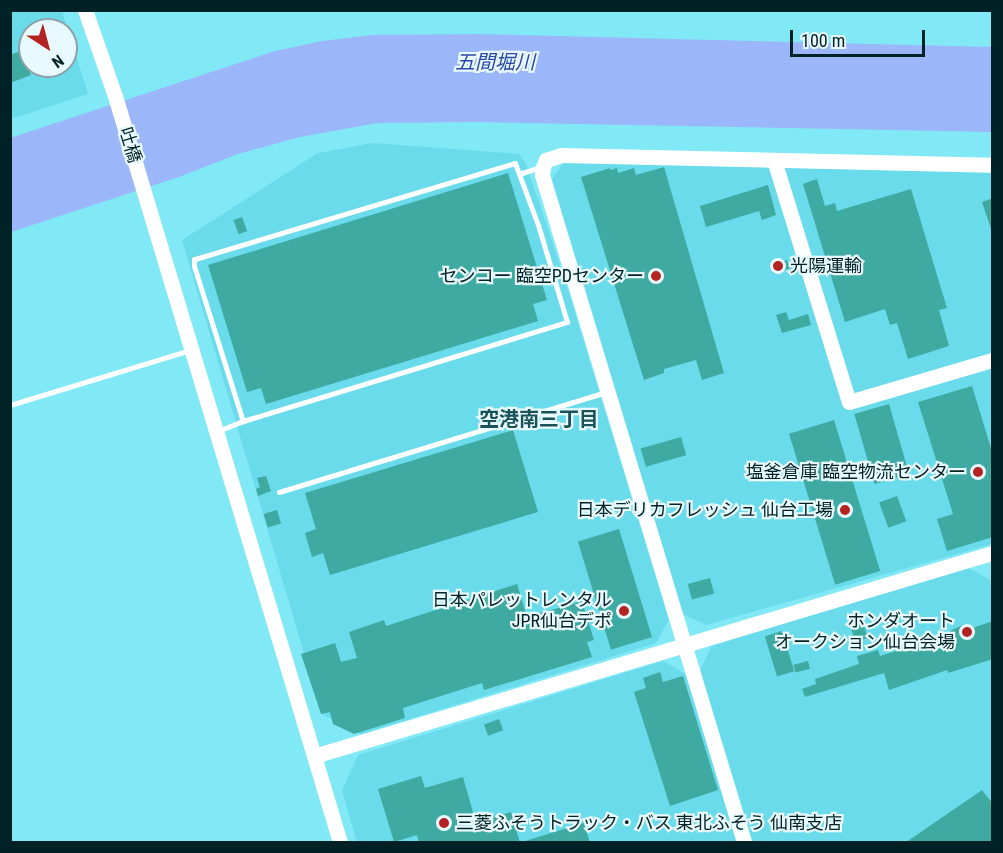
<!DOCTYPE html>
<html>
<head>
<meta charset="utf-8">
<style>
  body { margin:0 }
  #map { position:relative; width:1003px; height:853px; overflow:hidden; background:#81e8f6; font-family:"Roboto Condensed","Noto Sans JP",sans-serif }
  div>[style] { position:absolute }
  .built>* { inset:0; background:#69dbeb }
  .water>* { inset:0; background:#9cb7f9 }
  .building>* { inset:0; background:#3faaa1; transform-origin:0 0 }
  .lane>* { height:5px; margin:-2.5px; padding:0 2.5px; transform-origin:2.5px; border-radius:2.5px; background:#fff }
  .secondary>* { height:15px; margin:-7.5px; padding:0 7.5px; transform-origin:7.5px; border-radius:7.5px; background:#fff }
  .dots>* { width:16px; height:16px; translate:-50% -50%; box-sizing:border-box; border:3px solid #e8fafd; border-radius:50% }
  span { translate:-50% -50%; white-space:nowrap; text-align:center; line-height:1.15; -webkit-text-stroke:4.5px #e8fafd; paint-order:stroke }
  .street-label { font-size:18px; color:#002226 }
  .poi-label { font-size:18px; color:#002226 }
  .left { translate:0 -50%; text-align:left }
  .right { translate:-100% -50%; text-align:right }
  .water-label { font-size:20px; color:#2d49a7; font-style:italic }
  .neighbourhood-label { font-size:20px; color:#1a525a; font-weight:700 }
  .frame { position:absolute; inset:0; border:12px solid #002226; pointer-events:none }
  .north { position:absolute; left:18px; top:18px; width:60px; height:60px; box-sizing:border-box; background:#e8fafd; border:2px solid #8ba4a7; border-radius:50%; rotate:144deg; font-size:16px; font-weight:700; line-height:24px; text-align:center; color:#002226 }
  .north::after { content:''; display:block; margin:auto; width:21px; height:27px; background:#b32321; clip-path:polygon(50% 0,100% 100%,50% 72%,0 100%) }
  .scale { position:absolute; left:790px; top:30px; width:135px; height:27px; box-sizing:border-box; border:3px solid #002226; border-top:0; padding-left:8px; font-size:18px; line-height:21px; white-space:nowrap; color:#002226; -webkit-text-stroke:4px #e8fafd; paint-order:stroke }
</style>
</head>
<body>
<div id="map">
  <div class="built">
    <div style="clip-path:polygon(evenodd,10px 11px,62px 11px,88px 94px,11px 119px,10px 11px,30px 30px,66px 30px,66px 66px,30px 66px,30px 30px)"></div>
    <div style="clip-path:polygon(373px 143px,519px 154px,526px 164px,563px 274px,669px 620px,656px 643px,361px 734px,322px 714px,182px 240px,318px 153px)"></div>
    <div style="clip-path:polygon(564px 162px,992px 173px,992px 544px,706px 625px,683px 614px,552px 179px)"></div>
    <div style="clip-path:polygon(967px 567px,992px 581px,992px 842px,753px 842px,700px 670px,712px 646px)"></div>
    <div style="clip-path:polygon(663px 661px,687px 675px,737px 842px,357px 842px,342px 791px,358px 755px)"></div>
  </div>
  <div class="water">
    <div style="clip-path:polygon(477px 34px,992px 47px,992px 132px,474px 122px,378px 123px,300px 137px,238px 154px,179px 177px,11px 232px,10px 138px,275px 51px,322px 41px,372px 35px)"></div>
  </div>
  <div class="building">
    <div style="clip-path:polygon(21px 51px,31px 75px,10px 83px,10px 55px)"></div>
    <div style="clip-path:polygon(664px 167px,724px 373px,702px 380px,696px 360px,664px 369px,664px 373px,644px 380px,581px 177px,610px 168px,610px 170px,617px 168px,618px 173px,634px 168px,636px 175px)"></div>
    <div style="clip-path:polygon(508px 173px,547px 300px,533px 304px,538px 321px,266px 404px,261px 388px,247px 392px,208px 265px)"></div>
    <div style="clip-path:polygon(817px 179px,825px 206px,835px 203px,837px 211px,911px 189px,947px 308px,939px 310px,949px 346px,908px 359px,897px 323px,890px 325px,885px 309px,845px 322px,803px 184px)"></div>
    <div style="clip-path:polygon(768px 185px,776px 215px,762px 220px,759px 211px,706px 227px,700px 206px)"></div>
    <div style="clip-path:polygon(993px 198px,993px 229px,991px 229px,982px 202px)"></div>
    <div style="left:242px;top:217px;width:15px;height:9px;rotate:70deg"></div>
    <div style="left:787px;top:260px;width:9px;height:17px;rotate:72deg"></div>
    <div style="clip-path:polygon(786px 312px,789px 320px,808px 314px,811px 325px,782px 333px,776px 315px)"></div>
    <div style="clip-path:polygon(972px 386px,993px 455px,993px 537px,947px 551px,937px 519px,953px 514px,918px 402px)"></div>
    <div style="left:889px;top:404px;width:73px;height:36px;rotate:74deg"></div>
    <div style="left:834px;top:420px;width:158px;height:47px;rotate:73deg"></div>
    <div style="clip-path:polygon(513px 430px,538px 512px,330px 575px,323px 553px,312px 557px,305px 533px,316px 529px,305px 493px)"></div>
    <div style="left:681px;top:437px;width:19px;height:42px;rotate:74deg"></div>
    <div style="clip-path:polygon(266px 476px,271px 491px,258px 496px,256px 489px,260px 487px,257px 478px)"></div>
    <div style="left:897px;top:496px;width:27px;height:19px;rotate:70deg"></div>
    <div style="left:277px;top:510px;width:14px;height:14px;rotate:73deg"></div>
    <div style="left:619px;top:529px;width:113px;height:43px;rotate:73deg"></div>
    <div style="left:710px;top:578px;width:16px;height:23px;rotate:75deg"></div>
    <div style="clip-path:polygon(517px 584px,527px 617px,582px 601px,594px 640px,587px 642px,592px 657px,484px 690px,482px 683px,403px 708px,405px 718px,354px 734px,333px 724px,330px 712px,321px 714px,301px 654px,335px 643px,341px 662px,357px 658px,349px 632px,384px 620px,386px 626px)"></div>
    <div style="left:861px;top:618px;width:21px;height:13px;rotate:71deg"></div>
    <div style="clip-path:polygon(993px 621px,993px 659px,948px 673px,947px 670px,889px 690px,884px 673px,805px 697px,802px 689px,816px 684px,815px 679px,859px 664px,857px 656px,878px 650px,880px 656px,950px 634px,950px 631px,965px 624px,967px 630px)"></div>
    <div style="left:782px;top:631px;width:42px;height:18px;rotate:73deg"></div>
    <div style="left:808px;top:661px;width:8px;height:15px;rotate:76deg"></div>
    <div style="clip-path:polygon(660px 672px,663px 682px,683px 676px,718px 790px,670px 806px,634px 692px,646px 688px,643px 678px)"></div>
    <div style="left:499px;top:719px;width:12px;height:16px;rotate:70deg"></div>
    <div style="clip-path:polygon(421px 776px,425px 788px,463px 777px,476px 823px,511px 812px,520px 843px,419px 843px,417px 835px,394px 842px,378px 789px)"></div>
    <div style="clip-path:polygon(982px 790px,993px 804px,993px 840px,989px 843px,905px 843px)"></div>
    <div style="clip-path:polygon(584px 823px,590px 843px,525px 843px,525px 841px)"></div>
  </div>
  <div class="lane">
    <div style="left:519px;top:174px;width:23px;rotate:-18deg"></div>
    <div style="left:10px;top:405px;width:188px;rotate:-17deg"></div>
    <div style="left:218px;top:431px;width:27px;rotate:-22deg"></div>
    <div style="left:243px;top:421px;width:339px;rotate:-17deg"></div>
    <div style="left:567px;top:322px;width:101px;rotate:-106.6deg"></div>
    <div style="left:538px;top:225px;width:66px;rotate:-110.4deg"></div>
    <div style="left:515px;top:163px;width:335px;rotate:163.3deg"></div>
    <div style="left:194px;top:259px;width:7px;rotate:90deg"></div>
    <div style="left:194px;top:266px;width:163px;rotate:72.5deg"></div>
    <div style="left:279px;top:492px;width:342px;rotate:-17deg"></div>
  </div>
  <div class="secondary">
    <div style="left:85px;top:10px;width:91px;rotate:70.8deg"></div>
    <div style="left:115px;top:96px;width:779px;rotate:73.22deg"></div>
    <div style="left:774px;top:160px;width:253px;rotate:72.8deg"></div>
    <div style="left:849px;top:402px;width:149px;rotate:-16.4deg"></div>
    <div style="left:314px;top:756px;width:708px;rotate:-16.67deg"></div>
    <div style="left:744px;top:842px;width:697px;rotate:-106.85deg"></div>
    <div style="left:542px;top:175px;width:8px;rotate:-83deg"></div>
    <div style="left:543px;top:167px;width:8px;rotate:-67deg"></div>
    <div style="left:546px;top:160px;width:16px;rotate:-18deg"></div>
    <div style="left:561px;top:155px;width:431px;rotate:1.3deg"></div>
  </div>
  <div class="dots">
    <div style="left:778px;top:266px;background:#b32321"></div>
    <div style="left:656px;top:276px;background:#b32321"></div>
    <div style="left:978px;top:472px;background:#b32321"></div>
    <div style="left:845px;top:510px;background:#b32321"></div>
    <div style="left:624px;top:611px;background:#b32321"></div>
    <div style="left:967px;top:632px;background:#b32321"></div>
    <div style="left:444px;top:823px;background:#b32321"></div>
  </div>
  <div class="street-label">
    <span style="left:130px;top:145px;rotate:73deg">吐橋</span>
  </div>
  <div class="poi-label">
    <span class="left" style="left:790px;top:266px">光陽運輸</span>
    <span class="right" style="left:644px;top:276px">センコー 臨空PDセンター</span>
    <span class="right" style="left:966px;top:472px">塩釜倉庫 臨空物流センター</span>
    <span class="right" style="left:833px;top:510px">日本デリカフレッシュ 仙台工場</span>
    <span class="right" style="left:612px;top:611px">日本パレットレンタル<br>JPR仙台デポ</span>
    <span class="right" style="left:955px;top:632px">ホンダオート<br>オークション仙台会場</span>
    <span class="left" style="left:456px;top:823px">三菱ふそうトラック・バス 東北ふそう 仙南支店</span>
  </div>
  <div class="water-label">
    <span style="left:495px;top:62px">五間堀川</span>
  </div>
  <div class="neighbourhood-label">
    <span style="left:539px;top:419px">空港南三丁目</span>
  </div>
  <div class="frame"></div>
  <div class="north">N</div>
  <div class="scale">100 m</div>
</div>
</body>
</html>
